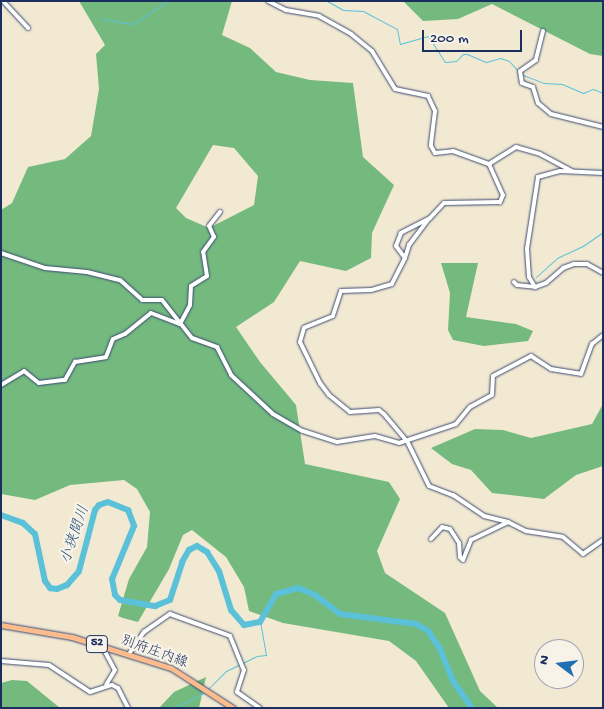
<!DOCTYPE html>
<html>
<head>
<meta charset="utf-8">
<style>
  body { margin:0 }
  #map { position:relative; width:604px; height:709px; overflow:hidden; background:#f2e9d3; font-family:"Gochi Hand","Klee One",sans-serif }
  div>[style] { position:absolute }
  .forest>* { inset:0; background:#74ba7f }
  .stream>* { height:1px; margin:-0.5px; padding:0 0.5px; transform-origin:0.5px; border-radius:0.5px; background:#5bc1d9 }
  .river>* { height:6px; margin:-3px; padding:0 3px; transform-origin:3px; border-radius:3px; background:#5bc1d9 }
  .roads { filter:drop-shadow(0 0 1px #3b4b70) drop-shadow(0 0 1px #3b4b70) }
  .minor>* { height:4px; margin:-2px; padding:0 2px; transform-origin:2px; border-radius:2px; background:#fff }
  .major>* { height:5px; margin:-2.5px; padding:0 2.5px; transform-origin:2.5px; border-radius:2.5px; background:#fbbb8c }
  span { translate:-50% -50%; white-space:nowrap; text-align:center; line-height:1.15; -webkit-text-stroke:4.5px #f7f3e8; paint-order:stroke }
  .shield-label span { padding:1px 4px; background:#f7f3e8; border:1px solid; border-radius:4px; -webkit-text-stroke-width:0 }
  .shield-label { font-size:12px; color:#1b2f5e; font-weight:700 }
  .street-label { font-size:14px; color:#1b2f5e }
  .water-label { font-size:15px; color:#2b547d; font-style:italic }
  .frame { position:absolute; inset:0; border:2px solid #1b2f5e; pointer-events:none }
  .north { position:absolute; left:534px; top:639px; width:50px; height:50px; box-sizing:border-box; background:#f7f3e8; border:1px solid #9fa5b1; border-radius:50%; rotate:285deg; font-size:14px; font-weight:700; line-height:20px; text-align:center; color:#1b2f5e }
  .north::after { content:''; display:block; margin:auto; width:18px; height:22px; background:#1f6fb2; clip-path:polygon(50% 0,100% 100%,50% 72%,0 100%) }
  .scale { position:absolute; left:422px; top:30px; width:100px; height:22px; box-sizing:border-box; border:2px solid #1b2f5e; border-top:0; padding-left:6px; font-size:15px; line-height:18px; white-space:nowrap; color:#1b2f5e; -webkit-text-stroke:4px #f7f3e8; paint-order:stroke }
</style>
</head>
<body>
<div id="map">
  <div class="forest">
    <div style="clip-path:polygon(evenodd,79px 1px,232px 1px,222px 35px,250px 48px,276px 72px,310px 80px,353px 83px,363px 157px,394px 185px,372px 233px,371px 258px,346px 271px,300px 261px,274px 302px,236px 327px,260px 362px,296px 405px,305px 464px,389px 482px,400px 499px,377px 551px,385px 573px,445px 613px,480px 691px,498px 708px,449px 708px,416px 661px,389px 641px,283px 623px,249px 611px,244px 587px,226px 557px,192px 530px,183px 535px,169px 569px,138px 622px,123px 618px,118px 616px,129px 579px,147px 547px,150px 512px,137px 489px,124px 480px,70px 485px,35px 500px,1px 494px,1px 210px,12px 203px,28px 167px,65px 159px,91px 136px,99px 89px,96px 54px,105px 45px,79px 1px,213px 145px,234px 148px,258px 176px,254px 205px,209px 228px,186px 218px,176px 208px,213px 145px)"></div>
    <div style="clip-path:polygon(403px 1px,603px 1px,603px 56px,590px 54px,492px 4px,458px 19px,423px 21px)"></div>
    <div style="clip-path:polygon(441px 263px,478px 263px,466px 317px,516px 324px,533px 331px,528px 341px,484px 346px,453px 340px,448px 330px,450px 293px)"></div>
    <div style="clip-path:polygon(603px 404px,603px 466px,576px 475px,544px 499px,492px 493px,471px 470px,452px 464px,431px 448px,475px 429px,503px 430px,531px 438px,592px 424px)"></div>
    <div style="clip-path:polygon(206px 677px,199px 708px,159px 708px,174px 692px)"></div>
    <div style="clip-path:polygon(12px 680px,27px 681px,60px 708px,1px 708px,1px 683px)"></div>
  </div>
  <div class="stream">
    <div style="left:192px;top:1px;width:26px"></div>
    <div style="left:327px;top:1px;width:18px;rotate:29deg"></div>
    <div style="left:343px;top:10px;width:20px;rotate:3deg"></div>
    <div style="left:363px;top:11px;width:38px;rotate:28deg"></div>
    <div style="left:397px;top:29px;width:15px;rotate:79deg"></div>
    <div style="left:400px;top:44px;width:29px;rotate:-16deg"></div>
    <div style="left:428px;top:36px;width:31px;rotate:57deg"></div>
    <div style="left:445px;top:62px;width:11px;rotate:-5deg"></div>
    <div style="left:456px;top:61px;width:10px;rotate:-45deg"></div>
    <div style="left:463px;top:54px;width:4px"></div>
    <div style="left:467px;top:54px;width:21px;rotate:23deg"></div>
    <div style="left:486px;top:62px;width:15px;rotate:-16deg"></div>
    <div style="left:500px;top:58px;width:9px;rotate:18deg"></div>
    <div style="left:509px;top:61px;width:13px;rotate:48deg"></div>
    <div style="left:101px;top:19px;width:32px;rotate:9deg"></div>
    <div style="left:133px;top:24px;width:42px;rotate:-33.3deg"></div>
    <div style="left:523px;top:75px;width:22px;rotate:21deg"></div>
    <div style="left:544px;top:83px;width:18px;rotate:3deg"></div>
    <div style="left:562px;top:84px;width:23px;rotate:23deg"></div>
    <div style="left:583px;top:93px;width:11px;rotate:-22deg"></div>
    <div style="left:593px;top:89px;width:11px;rotate:22deg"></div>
    <div style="left:536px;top:277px;width:28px;rotate:-42deg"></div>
    <div style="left:557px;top:258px;width:29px;rotate:-25deg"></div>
    <div style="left:583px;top:246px;width:24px;rotate:-35deg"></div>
    <div style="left:207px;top:690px;width:27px;rotate:-45deg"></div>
    <div style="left:226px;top:671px;width:34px;rotate:-26deg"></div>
    <div style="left:257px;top:656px;width:9px;rotate:-6deg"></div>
    <div style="left:266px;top:655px;width:34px;rotate:-100deg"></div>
    <div style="left:174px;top:708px;width:34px;rotate:-27deg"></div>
  </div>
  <div class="river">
    <div style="left:1px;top:515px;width:23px;rotate:20deg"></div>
    <div style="left:23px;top:523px;width:16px;rotate:43deg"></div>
    <div style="left:35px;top:534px;width:48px;rotate:78deg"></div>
    <div style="left:45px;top:581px;width:9px;rotate:54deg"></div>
    <div style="left:50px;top:588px;width:7px;rotate:8deg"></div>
    <div style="left:57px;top:589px;width:11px;rotate:-22deg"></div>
    <div style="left:67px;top:585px;width:18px;rotate:-49deg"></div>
    <div style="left:79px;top:571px;width:63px;rotate:-75.3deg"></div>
    <div style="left:95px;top:510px;width:6px;rotate:-51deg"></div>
    <div style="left:99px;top:505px;width:9px;rotate:-18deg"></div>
    <div style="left:108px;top:502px;width:22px;rotate:22deg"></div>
    <div style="left:128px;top:510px;width:17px;rotate:69deg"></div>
    <div style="left:134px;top:526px;width:57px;rotate:112.5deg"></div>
    <div style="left:112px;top:579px;width:16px;rotate:79deg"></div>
    <div style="left:115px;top:595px;width:7px;rotate:45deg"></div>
    <div style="left:120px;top:600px;width:36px;rotate:10deg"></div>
    <div style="left:155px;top:606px;width:16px;rotate:-22deg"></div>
    <div style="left:170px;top:600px;width:40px;rotate:-72deg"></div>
    <div style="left:182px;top:562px;width:14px;rotate:-60deg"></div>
    <div style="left:189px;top:550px;width:9px;rotate:-27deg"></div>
    <div style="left:197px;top:546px;width:12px;rotate:31deg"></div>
    <div style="left:207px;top:552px;width:22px;rotate:58deg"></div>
    <div style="left:219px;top:571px;width:41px;rotate:72.9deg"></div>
    <div style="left:231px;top:610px;width:20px;rotate:49deg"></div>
    <div style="left:244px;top:625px;width:16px;rotate:-11deg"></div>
    <div style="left:260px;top:622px;width:32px;rotate:-60deg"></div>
    <div style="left:276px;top:594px;width:23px;rotate:-15deg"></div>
    <div style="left:298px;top:588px;width:18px;rotate:22deg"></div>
    <div style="left:315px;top:595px;width:31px;rotate:37deg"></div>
    <div style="left:340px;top:614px;width:77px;rotate:7.5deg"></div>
    <div style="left:416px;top:624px;width:14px;rotate:30deg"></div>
    <div style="left:428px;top:631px;width:22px;rotate:56deg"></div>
    <div style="left:440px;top:649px;width:35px;rotate:68deg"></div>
    <div style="left:453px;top:681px;width:33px;rotate:55deg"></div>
  </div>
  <div class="roads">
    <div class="minor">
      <div style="left:3px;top:1px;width:37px;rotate:47deg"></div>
      <div style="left:268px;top:1px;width:20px;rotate:27deg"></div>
      <div style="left:286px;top:10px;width:34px;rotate:10deg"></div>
      <div style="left:319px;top:16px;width:37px;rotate:29deg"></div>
      <div style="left:351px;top:34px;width:27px;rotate:39deg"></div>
      <div style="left:372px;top:51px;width:44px;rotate:58.8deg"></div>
      <div style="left:395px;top:89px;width:34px;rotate:12deg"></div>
      <div style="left:428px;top:96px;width:17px;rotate:65deg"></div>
      <div style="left:435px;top:111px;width:35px;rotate:97deg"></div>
      <div style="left:431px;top:146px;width:8px;rotate:60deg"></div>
      <div style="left:435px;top:153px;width:18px;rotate:-6deg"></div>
      <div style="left:453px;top:151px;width:38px;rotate:20deg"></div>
      <div style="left:543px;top:31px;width:30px;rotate:104deg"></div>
      <div style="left:536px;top:60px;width:19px;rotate:145deg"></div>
      <div style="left:520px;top:71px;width:12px;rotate:81deg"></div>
      <div style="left:522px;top:83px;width:12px;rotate:20deg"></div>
      <div style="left:533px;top:87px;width:17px;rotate:73deg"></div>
      <div style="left:538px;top:103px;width:17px;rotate:40deg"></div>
      <div style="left:551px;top:114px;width:54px;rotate:14deg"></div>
      <div style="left:489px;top:164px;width:34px;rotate:66deg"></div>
      <div style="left:503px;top:195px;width:8px;rotate:113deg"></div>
      <div style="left:500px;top:202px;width:56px;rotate:179deg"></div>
      <div style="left:444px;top:203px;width:21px;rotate:133deg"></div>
      <div style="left:430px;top:218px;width:33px;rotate:153deg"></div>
      <div style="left:401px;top:233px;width:14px;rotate:111deg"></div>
      <div style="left:396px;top:246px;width:15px;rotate:53deg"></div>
      <div style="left:405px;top:258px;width:29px;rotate:117deg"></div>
      <div style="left:392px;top:284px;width:22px;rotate:164deg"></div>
      <div style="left:371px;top:290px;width:30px;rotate:178deg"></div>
      <div style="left:341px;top:291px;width:26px;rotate:108deg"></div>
      <div style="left:333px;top:316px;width:31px;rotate:158deg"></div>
      <div style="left:304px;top:328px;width:15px;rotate:106deg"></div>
      <div style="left:300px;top:342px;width:46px;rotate:64deg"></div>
      <div style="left:320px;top:383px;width:15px;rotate:53deg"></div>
      <div style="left:329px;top:395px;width:27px;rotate:39deg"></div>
      <div style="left:350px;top:412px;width:29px;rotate:-4deg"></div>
      <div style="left:379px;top:410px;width:6px;rotate:39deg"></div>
      <div style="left:384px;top:414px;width:35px;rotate:50deg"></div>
      <div style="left:407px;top:441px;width:50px;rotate:63.9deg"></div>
      <div style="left:429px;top:486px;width:26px;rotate:21deg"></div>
      <div style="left:453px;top:495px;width:37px;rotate:34deg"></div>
      <div style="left:484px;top:516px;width:25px;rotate:14deg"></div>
      <div style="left:508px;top:522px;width:20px;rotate:27deg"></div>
      <div style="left:526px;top:531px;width:37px;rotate:9deg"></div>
      <div style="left:563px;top:537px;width:26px;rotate:40deg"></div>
      <div style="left:583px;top:554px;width:24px;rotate:-35deg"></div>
      <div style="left:489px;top:164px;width:32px;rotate:-32deg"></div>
      <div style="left:516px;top:147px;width:25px;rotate:16deg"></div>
      <div style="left:540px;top:154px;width:36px;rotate:28deg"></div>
      <div style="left:603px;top:173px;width:43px;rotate:-177.3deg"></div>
      <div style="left:560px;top:171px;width:23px;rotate:165deg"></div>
      <div style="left:538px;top:177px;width:73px;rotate:98.7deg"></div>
      <div style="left:527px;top:249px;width:28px;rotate:86deg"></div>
      <div style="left:529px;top:277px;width:12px;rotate:59deg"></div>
      <div style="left:535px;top:287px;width:12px;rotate:-20deg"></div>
      <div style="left:546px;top:283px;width:23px;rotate:-41deg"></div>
      <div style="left:563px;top:268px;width:12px;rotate:-20deg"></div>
      <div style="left:574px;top:264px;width:13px"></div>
      <div style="left:587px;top:264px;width:18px;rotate:29deg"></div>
      <div style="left:1px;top:253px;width:46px;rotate:18.8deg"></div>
      <div style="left:45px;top:268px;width:42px;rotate:5.4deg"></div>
      <div style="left:87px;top:272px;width:34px;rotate:14deg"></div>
      <div style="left:120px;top:280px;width:30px;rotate:42deg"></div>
      <div style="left:142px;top:300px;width:20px"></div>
      <div style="left:162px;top:300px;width:48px;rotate:51.7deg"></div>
      <div style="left:192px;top:338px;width:27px;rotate:20deg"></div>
      <div style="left:217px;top:347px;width:31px;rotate:63deg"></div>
      <div style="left:231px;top:375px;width:57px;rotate:42.9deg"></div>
      <div style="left:273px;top:414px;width:34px;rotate:30deg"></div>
      <div style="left:303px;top:431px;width:36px;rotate:18deg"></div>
      <div style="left:337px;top:442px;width:38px;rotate:-9deg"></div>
      <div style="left:375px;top:436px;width:25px;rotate:16deg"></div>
      <div style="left:399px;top:443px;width:60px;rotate:-18.4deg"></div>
      <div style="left:456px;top:424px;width:22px;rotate:-51deg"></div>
      <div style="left:470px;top:407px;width:25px;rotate:-29deg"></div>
      <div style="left:492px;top:395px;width:19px;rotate:-87deg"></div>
      <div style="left:493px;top:376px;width:43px;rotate:-27.8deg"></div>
      <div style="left:531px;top:356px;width:24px;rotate:33deg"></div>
      <div style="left:551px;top:369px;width:30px;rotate:9deg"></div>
      <div style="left:581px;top:374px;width:32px;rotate:-70deg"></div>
      <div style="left:592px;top:344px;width:14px;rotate:-39deg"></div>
      <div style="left:405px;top:258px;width:14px;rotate:-73deg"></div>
      <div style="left:409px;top:245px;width:31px;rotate:-53deg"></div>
      <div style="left:514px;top:282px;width:4px;rotate:45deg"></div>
      <div style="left:517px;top:285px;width:18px;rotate:6deg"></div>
      <div style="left:180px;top:324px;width:21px;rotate:-62deg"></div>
      <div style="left:190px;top:305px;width:19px;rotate:-87deg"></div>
      <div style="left:191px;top:286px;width:19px;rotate:-32deg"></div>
      <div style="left:207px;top:276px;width:24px;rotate:-99deg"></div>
      <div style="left:203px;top:252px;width:19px;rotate:-54deg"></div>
      <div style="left:214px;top:237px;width:12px;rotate:-114deg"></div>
      <div style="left:209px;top:226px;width:18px;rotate:-52deg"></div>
      <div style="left:1px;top:385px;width:27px;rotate:-31deg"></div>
      <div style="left:24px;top:371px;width:19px;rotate:39deg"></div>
      <div style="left:39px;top:383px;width:26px;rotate:-7deg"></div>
      <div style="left:65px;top:380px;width:21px;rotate:-61deg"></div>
      <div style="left:75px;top:362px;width:31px;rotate:-9deg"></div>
      <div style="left:106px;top:357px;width:19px;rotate:-69deg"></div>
      <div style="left:113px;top:339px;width:13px;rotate:-23deg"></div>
      <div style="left:125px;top:334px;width:33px;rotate:-39deg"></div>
      <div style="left:151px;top:313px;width:31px;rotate:21deg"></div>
      <div style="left:431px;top:539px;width:16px;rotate:-47deg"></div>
      <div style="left:442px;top:527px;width:8px;rotate:14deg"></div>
      <div style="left:450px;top:529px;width:17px;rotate:57deg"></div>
      <div style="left:459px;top:543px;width:14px;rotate:86deg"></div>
      <div style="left:460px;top:557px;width:4px;rotate:45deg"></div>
      <div style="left:463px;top:560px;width:22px;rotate:-68deg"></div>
      <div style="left:471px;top:540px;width:41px;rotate:-25.9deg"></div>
      <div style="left:102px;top:646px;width:27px;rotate:62deg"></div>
      <div style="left:115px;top:670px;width:17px;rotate:121deg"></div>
      <div style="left:129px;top:654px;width:27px;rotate:-56deg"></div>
      <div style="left:144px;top:632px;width:32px;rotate:-35deg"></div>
      <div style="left:170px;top:614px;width:64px;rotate:20.1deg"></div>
      <div style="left:230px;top:636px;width:37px;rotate:68deg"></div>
      <div style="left:244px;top:670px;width:23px;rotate:108deg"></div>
      <div style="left:237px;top:692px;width:28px;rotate:35deg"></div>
      <div style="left:1px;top:661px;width:48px;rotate:4.8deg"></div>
      <div style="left:49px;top:665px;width:49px;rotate:33.4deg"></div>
      <div style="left:90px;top:692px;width:23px;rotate:-18deg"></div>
      <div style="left:112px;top:685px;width:7px;rotate:27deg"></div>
      <div style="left:118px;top:688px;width:22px;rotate:63deg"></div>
    </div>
    <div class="major">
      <div style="left:1px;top:625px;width:72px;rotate:9.6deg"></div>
      <div style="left:72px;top:637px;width:104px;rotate:17.4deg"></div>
      <div style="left:171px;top:668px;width:74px;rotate:32.8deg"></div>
    </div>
  </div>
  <div class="shield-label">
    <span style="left:97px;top:644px">52</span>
  </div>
  <div class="street-label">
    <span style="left:154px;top:653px;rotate:20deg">別府庄内線</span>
  </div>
  <div class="water-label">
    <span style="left:76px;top:535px;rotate:-71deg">小狭間川</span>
  </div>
  <div class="frame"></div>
  <div class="north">N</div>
  <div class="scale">200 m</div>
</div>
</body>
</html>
